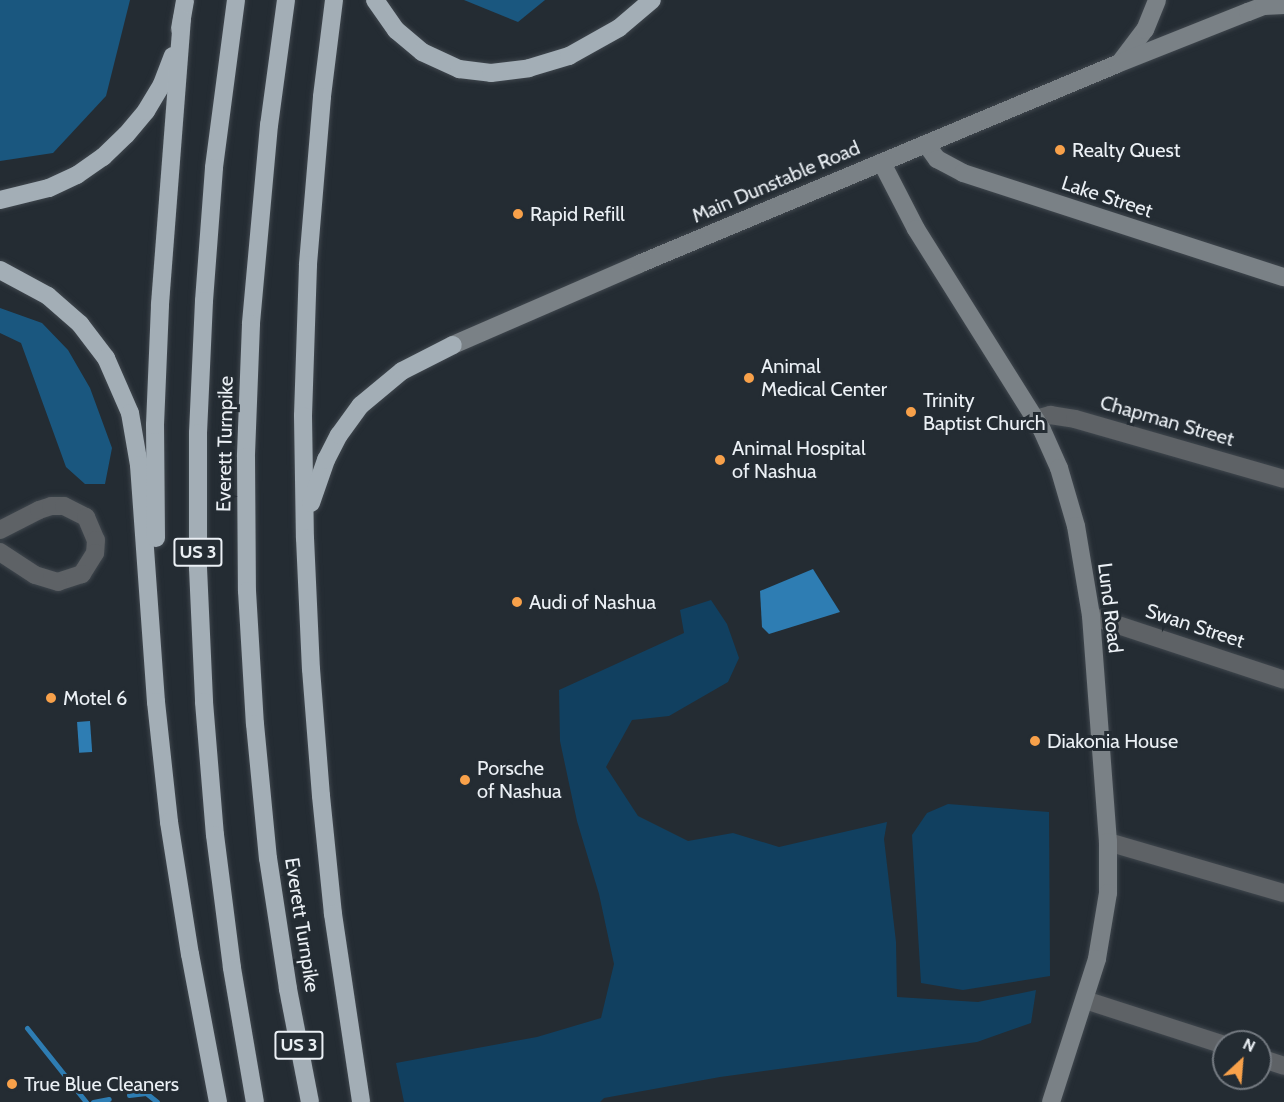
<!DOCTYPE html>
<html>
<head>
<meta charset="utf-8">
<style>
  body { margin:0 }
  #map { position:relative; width:1284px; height:1102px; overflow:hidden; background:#242c33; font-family:Cabin,sans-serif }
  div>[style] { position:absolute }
  .green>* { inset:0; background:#114060 }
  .forest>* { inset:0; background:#1a577f }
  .water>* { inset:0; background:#2e7db3; transform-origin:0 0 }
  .stream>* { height:5px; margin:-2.5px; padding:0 2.5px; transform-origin:2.5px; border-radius:2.5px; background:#2e7db3 }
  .roads { filter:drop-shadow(0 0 2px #40474e) drop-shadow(0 0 2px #40474e) }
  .street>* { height:18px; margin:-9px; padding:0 9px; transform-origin:9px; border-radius:9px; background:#5e6266 }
  .secondary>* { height:18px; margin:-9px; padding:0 9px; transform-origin:9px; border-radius:9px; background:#7a8186 }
  .highway>* { height:18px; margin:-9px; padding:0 9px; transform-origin:9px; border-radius:9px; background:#a3aeb6 }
  .dots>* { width:16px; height:16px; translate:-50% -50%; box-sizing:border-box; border:3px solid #242c33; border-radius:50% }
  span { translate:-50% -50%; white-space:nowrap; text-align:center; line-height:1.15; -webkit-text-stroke:6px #242c33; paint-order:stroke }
  .shield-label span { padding:2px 4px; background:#242c33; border:2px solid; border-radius:4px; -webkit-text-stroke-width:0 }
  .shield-label { font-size:18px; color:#ebf0f5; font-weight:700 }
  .poi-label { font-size:20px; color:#ebf0f5 }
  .left { translate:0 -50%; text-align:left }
  .street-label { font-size:20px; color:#ebf0f5 }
  .north { position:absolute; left:1212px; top:1030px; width:60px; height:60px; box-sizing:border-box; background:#242c33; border:2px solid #747a81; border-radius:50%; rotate:26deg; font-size:16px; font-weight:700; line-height:24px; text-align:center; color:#ebf0f5 }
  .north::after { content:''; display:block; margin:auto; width:21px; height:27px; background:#f8a14a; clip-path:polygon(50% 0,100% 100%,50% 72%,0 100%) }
</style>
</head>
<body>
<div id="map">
  <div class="green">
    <div style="clip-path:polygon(711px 600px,727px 624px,739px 658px,728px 682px,669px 716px,632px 720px,606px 767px,638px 816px,688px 841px,733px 833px,779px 847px,887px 822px,884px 839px,896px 942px,897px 997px,978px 1002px,1036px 990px,1031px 1023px,977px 1042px,720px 1077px,604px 1098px,600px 1102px,404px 1102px,396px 1063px,537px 1037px,601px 1018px,614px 964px,599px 894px,577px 821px,560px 741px,559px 690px,684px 633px,680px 610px)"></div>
    <div style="clip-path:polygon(948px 804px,1049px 812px,1050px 976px,963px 990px,921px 983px,912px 835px,927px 813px)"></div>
  </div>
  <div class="forest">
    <div style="clip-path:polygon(0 0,130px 0,106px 96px,53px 153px,0 161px)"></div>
    <div style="clip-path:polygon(464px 0,545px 0,518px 22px)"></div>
    <div style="clip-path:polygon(0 308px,42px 323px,68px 350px,90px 388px,112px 448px,105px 484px,85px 484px,66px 467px,21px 343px,0 333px)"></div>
  </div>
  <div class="water">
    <div style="clip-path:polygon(813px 569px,840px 612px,769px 634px,762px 627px,760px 591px)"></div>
    <div style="left:90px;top:721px;width:31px;height:13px;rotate:86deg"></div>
  </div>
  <div class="stream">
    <div style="left:27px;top:1028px;width:95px;rotate:51.4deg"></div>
    <div style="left:129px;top:1095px;width:17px;rotate:-7deg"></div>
    <div style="left:146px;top:1093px;width:14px;rotate:39deg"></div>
    <div style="left:93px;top:1102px;width:16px;rotate:-11deg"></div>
  </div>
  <div class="roads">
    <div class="street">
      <div style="left:1036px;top:419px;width:15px;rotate:-16deg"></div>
      <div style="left:1050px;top:415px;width:25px;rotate:9deg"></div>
      <div style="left:1075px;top:419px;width:217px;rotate:16deg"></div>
      <div style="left:0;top:530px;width:44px;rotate:-27.1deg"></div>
      <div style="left:39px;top:510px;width:13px;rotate:-18deg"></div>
      <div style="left:51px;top:506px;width:13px"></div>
      <div style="left:64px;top:506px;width:25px;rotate:27deg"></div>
      <div style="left:86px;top:517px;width:25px;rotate:67deg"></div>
      <div style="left:96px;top:540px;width:13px;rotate:94deg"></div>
      <div style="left:95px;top:553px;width:25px;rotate:122deg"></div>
      <div style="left:82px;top:574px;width:25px;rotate:162deg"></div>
      <div style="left:58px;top:582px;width:24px;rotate:-163deg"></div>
      <div style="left:35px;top:575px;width:42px;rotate:-146.7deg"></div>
      <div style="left:1091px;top:616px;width:203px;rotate:18.3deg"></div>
      <div style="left:1108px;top:842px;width:183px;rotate:16.2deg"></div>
      <div style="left:1085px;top:1000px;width:146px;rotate:17.9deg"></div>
      <div style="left:1260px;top:1058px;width:25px;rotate:18deg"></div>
    </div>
    <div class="secondary">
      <div style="left:1122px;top:60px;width:38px;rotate:-53deg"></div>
      <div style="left:1145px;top:30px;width:32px;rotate:-68deg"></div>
      <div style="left:926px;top:144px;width:19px;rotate:54deg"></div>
      <div style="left:937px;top:159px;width:30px;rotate:28deg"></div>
      <div style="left:963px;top:173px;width:337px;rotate:18deg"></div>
      <div style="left:882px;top:163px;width:74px;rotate:62.7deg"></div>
      <div style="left:916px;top:229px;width:237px;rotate:57.9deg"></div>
      <div style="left:1042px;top:430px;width:42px;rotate:65.9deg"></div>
      <div style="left:1059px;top:468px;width:60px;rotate:73.7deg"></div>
      <div style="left:1076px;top:526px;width:91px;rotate:80.5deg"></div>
      <div style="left:1091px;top:616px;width:227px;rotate:85.7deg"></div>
      <div style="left:1108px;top:842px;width:51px;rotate:90deg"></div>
      <div style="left:1108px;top:893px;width:67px;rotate:99.5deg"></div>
      <div style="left:1097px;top:959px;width:150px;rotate:107.8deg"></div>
      <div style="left:453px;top:345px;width:203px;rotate:-23.5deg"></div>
      <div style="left:639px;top:264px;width:518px;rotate:-22.7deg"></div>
      <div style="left:1117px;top:64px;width:141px;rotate:-21.7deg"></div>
      <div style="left:1248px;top:12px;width:17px;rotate:-21deg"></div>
      <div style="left:1264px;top:6px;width:20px;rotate:-3deg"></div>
    </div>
    <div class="highway">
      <div style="left:236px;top:0;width:169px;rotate:97.5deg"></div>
      <div style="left:214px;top:168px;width:133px;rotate:94.3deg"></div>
      <div style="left:204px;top:301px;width:132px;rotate:92.6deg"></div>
      <div style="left:198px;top:433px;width:135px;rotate:90deg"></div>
      <div style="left:198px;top:568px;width:134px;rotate:87.4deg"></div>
      <div style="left:204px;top:702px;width:133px;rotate:85.3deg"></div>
      <div style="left:215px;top:835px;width:134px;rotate:82.7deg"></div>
      <div style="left:232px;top:968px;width:136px;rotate:80.3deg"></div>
      <div style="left:286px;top:0;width:126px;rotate:97.7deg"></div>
      <div style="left:269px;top:125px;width:200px;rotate:95.2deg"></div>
      <div style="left:251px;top:324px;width:133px;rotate:92.2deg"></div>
      <div style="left:246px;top:457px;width:134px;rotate:89.6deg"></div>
      <div style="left:247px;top:591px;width:133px;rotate:86.6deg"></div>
      <div style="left:255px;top:724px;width:135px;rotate:84.5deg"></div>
      <div style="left:268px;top:858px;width:133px;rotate:81.3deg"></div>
      <div style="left:288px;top:989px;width:115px;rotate:79deg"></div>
      <div style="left:334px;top:0;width:98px;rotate:97.1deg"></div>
      <div style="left:322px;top:97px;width:169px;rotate:94.8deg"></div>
      <div style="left:308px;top:265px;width:151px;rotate:91.9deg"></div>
      <div style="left:303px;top:416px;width:122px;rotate:89.1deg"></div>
      <div style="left:305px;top:538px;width:131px;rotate:87.4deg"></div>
      <div style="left:311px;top:669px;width:127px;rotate:85.5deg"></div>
      <div style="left:321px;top:796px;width:119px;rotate:84.2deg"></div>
      <div style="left:333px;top:914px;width:190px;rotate:81.5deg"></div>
      <div style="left:375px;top:0;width:37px;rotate:55deg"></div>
      <div style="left:396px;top:30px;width:34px;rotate:40deg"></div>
      <div style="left:422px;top:52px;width:41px;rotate:24.7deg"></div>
      <div style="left:459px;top:69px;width:32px;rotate:7deg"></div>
      <div style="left:491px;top:73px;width:38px;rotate:-7deg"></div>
      <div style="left:529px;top:68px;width:42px;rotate:-16.7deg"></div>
      <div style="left:569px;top:56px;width:57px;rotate:-29.2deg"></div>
      <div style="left:619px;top:28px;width:43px;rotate:-40.3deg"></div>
      <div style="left:180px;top:29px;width:29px;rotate:-80deg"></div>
      <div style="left:0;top:200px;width:50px;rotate:-13.8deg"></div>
      <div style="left:49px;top:188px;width:31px;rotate:-25deg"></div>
      <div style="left:77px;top:175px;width:32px;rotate:-35deg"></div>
      <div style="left:103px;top:157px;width:32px;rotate:-44deg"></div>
      <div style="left:126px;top:135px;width:31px;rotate:-50deg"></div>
      <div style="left:146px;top:111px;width:31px;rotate:-59deg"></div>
      <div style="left:162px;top:84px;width:30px;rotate:-69deg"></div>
      <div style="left:0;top:270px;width:55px;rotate:28.4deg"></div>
      <div style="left:48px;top:296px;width:43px;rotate:41.2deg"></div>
      <div style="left:80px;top:324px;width:43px;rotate:52.6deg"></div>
      <div style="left:106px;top:358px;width:60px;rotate:66.4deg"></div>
      <div style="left:130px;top:413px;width:53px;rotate:80.2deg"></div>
      <div style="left:139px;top:465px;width:238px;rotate:85.9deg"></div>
      <div style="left:156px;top:702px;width:121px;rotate:83.8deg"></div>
      <div style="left:169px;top:822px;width:134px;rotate:81deg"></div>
      <div style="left:190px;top:954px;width:151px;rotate:79.3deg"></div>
      <div style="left:311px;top:503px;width:46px;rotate:-70.8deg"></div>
      <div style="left:326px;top:460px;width:28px;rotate:-63deg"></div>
      <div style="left:339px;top:435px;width:37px;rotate:-54deg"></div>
      <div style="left:361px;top:405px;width:53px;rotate:-39.7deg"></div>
      <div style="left:402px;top:371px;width:57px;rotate:-27deg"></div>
      <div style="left:156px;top:538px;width:113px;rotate:-90.5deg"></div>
      <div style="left:155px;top:425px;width:121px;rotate:-87.6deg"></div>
      <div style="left:160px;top:304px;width:286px;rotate:-85.6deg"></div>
    </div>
  </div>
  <div class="dots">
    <div style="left:1060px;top:150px;background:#f8a14a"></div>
    <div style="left:518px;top:214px;background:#f8a14a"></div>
    <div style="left:749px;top:378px;background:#f8a14a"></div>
    <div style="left:911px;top:412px;background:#f8a14a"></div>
    <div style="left:720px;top:460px;background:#f8a14a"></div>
    <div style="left:517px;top:602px;background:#f8a14a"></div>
    <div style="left:51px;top:698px;background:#f8a14a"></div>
    <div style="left:1035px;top:741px;background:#f8a14a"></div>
    <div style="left:465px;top:780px;background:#f8a14a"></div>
    <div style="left:12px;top:1084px;background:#f8a14a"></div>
  </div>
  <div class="shield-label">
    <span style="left:198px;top:552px">US 3</span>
    <span style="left:299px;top:1045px">US 3</span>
  </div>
  <div class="poi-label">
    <span class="left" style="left:1072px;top:150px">Realty Quest</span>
    <span class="left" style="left:530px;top:214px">Rapid Refill</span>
    <span class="left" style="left:761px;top:378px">Animal<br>Medical Center</span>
    <span class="left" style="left:923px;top:412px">Trinity<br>Baptist Church</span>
    <span class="left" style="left:732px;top:460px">Animal Hospital<br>of Nashua</span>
    <span class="left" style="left:529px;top:602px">Audi of Nashua</span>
    <span class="left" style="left:63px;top:698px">Motel 6</span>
    <span class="left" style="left:1047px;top:741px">Diakonia House</span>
    <span class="left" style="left:477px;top:780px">Porsche<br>of Nashua</span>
    <span class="left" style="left:24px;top:1084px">True Blue Cleaners</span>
  </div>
  <div class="street-label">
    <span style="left:776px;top:182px;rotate:-23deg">Main Dunstable Road</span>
    <span style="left:1107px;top:197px;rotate:18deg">Lake Street</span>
    <span style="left:1167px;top:421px;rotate:16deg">Chapman Street</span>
    <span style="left:225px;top:444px;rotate:-89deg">Everett Turnpike</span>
    <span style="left:1110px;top:608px;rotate:83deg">Lund Road</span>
    <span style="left:1195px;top:626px;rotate:18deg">Swan Street</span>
    <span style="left:302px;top:925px;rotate:81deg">Everett Turnpike</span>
  </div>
  <div class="north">N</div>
</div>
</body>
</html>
